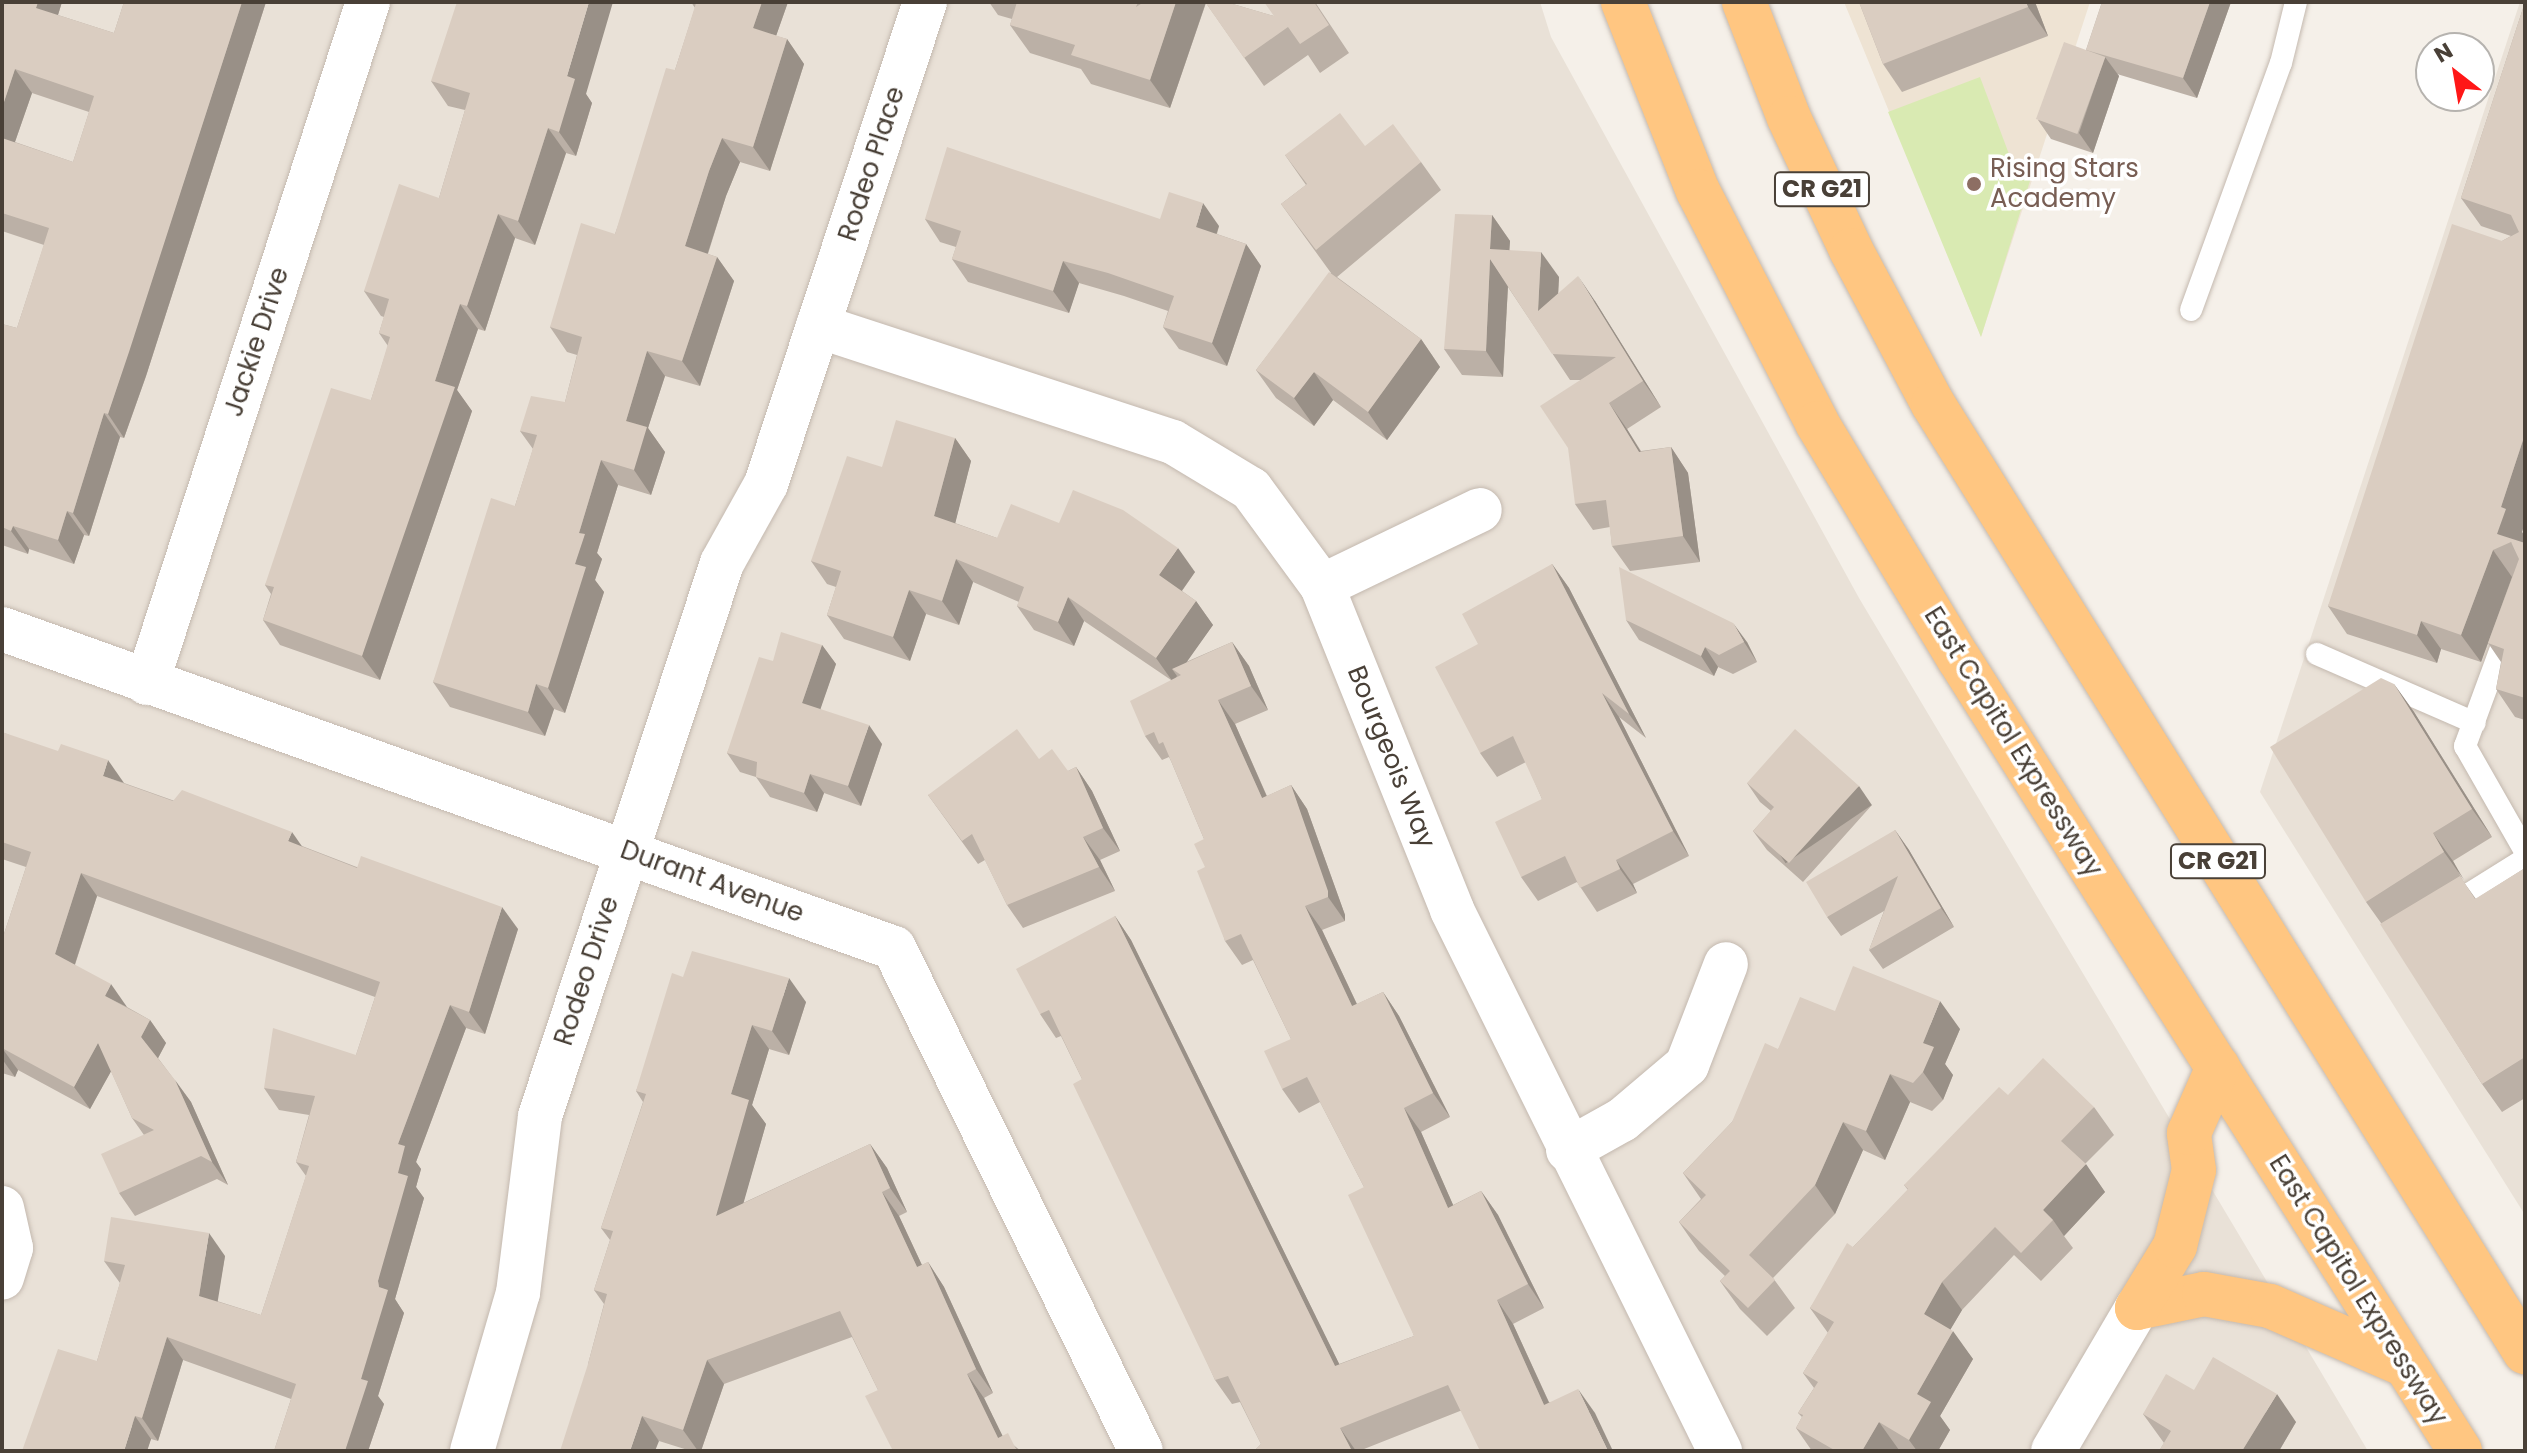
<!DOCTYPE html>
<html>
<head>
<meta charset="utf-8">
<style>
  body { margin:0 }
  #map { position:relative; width:2527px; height:1453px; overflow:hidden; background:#f5f0e9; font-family:Poppins,sans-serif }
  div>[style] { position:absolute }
  .residential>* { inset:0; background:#e9e1d7 }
  .education>* { inset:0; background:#eee3d3 }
  .green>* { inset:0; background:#d9eab2 }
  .roads { filter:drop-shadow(0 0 2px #c4b9af) drop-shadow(0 0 2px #c4b9af) }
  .service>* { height:22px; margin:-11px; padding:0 11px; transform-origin:11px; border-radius:11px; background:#fff }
  .minor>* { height:44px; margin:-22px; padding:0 22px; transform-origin:22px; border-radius:22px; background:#fff }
  .trunk>* { height:44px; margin:-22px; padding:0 22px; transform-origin:22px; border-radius:22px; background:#ffc681 }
  .wall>* { inset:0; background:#bbb0a6 }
  .shaded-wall>* { inset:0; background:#999087; transform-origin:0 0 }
  .building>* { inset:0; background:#dacdc1; transform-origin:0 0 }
  .dots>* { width:22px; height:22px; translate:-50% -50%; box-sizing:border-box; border:4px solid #fff; border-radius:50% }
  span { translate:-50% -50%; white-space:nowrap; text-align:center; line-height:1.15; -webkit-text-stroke:7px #fff; paint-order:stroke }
  .shield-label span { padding:2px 6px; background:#fff; border:2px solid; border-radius:6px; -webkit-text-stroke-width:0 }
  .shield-label { font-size:24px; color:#494037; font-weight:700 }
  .street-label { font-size:26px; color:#494037 }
  .education-label { font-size:26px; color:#785e54 }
  .left { translate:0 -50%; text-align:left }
  .frame { position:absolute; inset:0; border:4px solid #494037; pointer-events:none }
  .north { position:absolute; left:2415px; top:32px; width:80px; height:80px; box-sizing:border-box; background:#fff; border:2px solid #b6b3af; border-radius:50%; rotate:329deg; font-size:22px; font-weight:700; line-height:32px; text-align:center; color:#494037 }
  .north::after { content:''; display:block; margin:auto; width:28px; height:36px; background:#ff1717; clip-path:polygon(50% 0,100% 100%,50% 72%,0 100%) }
</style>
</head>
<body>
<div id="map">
  <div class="residential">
    <div style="clip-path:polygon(2px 2px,1540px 2px,1551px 37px,1859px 598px,2368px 1451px,2px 1451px)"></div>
    <div style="clip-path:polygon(2520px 2px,2525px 2px,2525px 1215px,2260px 792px)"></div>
  </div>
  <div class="education">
    <div style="clip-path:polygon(1844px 2px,2090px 2px,1981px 337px,1928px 206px)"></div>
  </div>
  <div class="green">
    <div style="clip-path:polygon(1980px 77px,2015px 170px,2036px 162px,1981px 337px,1888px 112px)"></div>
  </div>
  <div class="roads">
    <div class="service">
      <div style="left:2191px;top:310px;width:263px;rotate:-70deg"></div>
      <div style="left:2281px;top:63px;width:63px;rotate:-76.2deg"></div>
      <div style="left:2525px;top:583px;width:174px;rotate:110.2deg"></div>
      <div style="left:2465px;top:746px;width:121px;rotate:60.3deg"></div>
      <div style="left:2317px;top:654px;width:172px;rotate:23.6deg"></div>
      <div style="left:2448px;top:907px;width:91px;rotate:-31.9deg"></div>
    </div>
    <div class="minor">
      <div style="left:818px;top:326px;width:373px;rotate:18.1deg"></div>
      <div style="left:1173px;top:442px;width:91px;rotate:31.1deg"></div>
      <div style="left:1251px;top:489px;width:120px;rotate:53.8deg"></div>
      <div style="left:1322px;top:586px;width:349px;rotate:68.1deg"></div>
      <div style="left:1452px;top:910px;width:604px;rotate:63.65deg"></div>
      <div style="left:1322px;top:586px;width:175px;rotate:-25.7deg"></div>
      <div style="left:2px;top:629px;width:947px;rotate:19.68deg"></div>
      <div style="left:894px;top:948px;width:560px;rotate:63.85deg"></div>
      <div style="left:147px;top:683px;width:716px;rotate:-72.02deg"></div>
      <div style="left:1568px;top:1150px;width:62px;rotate:-29.1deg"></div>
      <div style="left:1622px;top:1120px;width:85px;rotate:-40.2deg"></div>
      <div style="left:1687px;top:1065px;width:108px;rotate:-68.9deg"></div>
      <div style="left:2px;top:1208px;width:41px;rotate:77.3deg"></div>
      <div style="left:11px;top:1248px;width:31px;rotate:107deg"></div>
      <div style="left:472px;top:1451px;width:165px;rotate:-73.8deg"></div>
      <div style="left:518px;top:1293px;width:178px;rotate:-82.9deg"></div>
      <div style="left:540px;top:1116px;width:582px;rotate:-71.78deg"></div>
      <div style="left:722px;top:563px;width:90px;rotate:-60.9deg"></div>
      <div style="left:766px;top:484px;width:508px;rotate:-71.74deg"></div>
      <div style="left:2053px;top:1451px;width:166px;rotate:-59.6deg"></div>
    </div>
    <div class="trunk">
      <div style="left:1623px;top:2px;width:203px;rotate:68.4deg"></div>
      <div style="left:1698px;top:191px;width:261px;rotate:62.8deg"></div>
      <div style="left:1817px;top:423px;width:275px;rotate:59deg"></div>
      <div style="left:1959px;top:659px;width:937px;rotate:57.68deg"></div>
      <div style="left:1744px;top:2px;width:124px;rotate:68.8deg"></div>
      <div style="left:1789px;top:118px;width:146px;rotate:64.8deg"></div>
      <div style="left:1851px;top:250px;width:174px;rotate:62deg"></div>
      <div style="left:1933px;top:404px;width:1118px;rotate:58.02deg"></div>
      <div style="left:2137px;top:1308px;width:68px;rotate:-11.8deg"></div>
      <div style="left:2204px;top:1294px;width:67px;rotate:10.3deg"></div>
      <div style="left:2270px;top:1306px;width:147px;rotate:23.6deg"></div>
      <div style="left:2137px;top:1308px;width:73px;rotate:-58.5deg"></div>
      <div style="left:2175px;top:1246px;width:78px;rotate:-76deg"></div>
      <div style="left:2194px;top:1170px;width:37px;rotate:-98deg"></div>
      <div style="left:2189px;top:1133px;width:72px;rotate:-66.3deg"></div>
    </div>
  </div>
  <div class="wall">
    <div style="clip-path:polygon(evenodd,2px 2px,62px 2px,58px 15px,114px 33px,124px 2px,266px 2px,146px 376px,124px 438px,120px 437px,89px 536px,84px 535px,74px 564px,29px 549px,28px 554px,2px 545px,2px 324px,17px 328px,44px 245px,2px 231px,2px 2px,32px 93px,89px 112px,73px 162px,15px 142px,32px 93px)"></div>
    <div style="clip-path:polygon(691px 2px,788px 2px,776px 36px,787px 39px,804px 64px,770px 171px,740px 162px,726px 196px,708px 254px,717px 257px,734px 281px,700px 386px,665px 376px,648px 428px,665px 452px,651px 495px,618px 485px,597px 553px,602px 559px,595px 580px,604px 592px,565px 713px,554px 709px,545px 736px,450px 707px,433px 682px,515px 506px,533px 449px,520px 431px,565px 402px,577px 355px,567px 352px,550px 327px,615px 234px,675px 70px,695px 8px)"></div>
    <div style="clip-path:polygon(989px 2px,1226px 2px,1274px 16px,1315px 2px,1349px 53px,1320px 73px,1308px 55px,1264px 86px,1206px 3px,1170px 108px,1091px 84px,1081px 69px,1030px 53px,1010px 25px,1012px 19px,998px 15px)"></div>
    <div style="clip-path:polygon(1859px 2px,2035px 2px,2048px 36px,1902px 92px,1883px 64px)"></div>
    <div style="clip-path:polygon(2102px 2px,2231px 2px,2197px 98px,2117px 74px,2119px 76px,2093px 153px,2051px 139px,2038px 120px,2086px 50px)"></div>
    <div style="clip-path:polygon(2525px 2px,2525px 522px,2522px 532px,2525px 537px,2523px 542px,2525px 543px,2525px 720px,2515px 717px,2496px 689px,2501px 662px,2488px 643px,2481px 662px,2441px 649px,2437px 663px,2347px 634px,2328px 606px,2502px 241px,2511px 236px,2481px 226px,2461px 198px)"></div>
    <div style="clip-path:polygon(431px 81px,586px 94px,592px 103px,576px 156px,566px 153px,535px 245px,515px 238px,485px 331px,478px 329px,457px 390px,472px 411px,380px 680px,280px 645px,263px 620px,271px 594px,265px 585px,371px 400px,388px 346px,379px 333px,384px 317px,381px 316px,364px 291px,439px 198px,465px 110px,448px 106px)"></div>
    <div style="clip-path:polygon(1365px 146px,1421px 162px,1441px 190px,1337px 277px,1421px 339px,1440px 367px,1387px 440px,1333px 400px,1314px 426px,1276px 398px,1256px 370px,1331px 273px,1281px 204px,1306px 185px,1285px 155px)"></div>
    <div style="clip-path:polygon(1492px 215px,1510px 241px,1509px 250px,1559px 277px,1558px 293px,1595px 301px,1661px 407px,1627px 429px,1641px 451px,1671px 447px,1688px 473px,1700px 562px,1630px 571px,1612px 546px,1610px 527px,1593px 530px,1575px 504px,1580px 380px,1570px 380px,1508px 287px,1503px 377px,1462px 375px,1444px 349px)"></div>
    <div style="clip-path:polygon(925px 219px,1160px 219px,1219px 226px,1217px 234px,1246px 244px,1261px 266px,1227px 366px,1179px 349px,1163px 327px,1168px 311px,1124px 296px,1079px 283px,1069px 313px,968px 282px,952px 259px,956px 247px,940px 242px)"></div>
    <div style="clip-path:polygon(955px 438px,971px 461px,955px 523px,997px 538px,1059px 523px,1195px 572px,1182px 591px,1196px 601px,1213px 625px,1186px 662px,1232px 642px,1249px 666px,1268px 710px,1235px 724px,1267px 796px,1291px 785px,1307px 809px,1345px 915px,1345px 921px,1322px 930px,1357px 1004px,1383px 992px,1399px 1016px,1450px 1117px,1421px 1132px,1453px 1205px,1481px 1191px,1498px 1215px,1544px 1308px,1513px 1324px,1549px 1402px,1595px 1413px,1460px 1411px,1359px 1451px,1254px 1451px,1261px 1444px,1240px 1402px,1232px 1404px,1215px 1380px,1082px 1079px,1061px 1036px,1056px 1038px,1040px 1014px,1115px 916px,1131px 940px,1339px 1364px,1414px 1336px,1364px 1187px,1320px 1102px,1299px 1113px,1282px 1089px,1291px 1039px,1253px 960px,1242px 965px,1225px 941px,1205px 867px,1204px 839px,1171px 761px,1169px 757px,1162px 760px,1145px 736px,1171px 680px,1084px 621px,1074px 646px,1034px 630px,1017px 606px,1019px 602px,973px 582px,959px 625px,926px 614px,910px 661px,844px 639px,827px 615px,836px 587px,827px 584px,811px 561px,882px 467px)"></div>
    <div style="clip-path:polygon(1552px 564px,1569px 588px,1646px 738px,1619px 717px,1689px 856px,1633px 884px,1637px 893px,1597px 912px,1577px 882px,1538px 901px,1521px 877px,1542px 799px,1526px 762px,1497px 777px,1480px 753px,1478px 644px)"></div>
    <div style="clip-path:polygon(1626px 620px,1747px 642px,1757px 662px,1733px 674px,1718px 667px,1714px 676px,1639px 640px)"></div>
    <div style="clip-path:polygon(822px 645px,836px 664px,820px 709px,882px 744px,861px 806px,824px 793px,817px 812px,770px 797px,756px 777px,740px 772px,727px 753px,773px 661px)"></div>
    <div style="clip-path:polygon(2394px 684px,2414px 712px,2492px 837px,2453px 861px,2463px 881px,2476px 899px,2525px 868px,2525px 1098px,2502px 1112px,2482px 1084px,2381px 923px,2366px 902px)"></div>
    <div style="clip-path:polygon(2px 732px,124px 783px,302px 846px,518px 929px,485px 1034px,466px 1028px,416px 1162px,421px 1169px,416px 1187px,424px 1198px,395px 1299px,404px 1313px,378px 1396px,384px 1404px,368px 1451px,274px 1451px,291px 1399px,183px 1360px,158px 1441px,151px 1439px,147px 1451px,97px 1361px,120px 1283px,104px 1261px,225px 1256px,217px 1301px,261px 1315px,306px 1176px,296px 1162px,309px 1115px,279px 1110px,264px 1088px,356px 1055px,375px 997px,97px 896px,75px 965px,127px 1007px,150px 1020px,166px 1043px,158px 1058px,191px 1102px,228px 1185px,217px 1179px,135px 1216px,119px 1193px,144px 1135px,132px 1118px,111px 1071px,90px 1109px,18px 1070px,15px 1077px,2px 1073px,2px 940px,26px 867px,2px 859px)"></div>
    <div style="clip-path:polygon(1039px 759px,1068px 771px,1076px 767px,1092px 791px,1120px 851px,1100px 860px,1115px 891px,1023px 928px,1007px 905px,985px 860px,978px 864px,928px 795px)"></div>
    <div style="clip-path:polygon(1747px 783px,1872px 805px,1803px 882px,1767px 850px,1753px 831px,1771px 811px,1760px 802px)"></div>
    <div style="clip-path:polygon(1895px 830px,1909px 850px,1954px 927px,1883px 969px,1869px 950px,1884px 911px,1841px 936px,1827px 917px)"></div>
    <div style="clip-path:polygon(683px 977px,806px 1002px,789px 1055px,769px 1049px,752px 1105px,766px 1124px,743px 1203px,870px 1144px,887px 1168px,907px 1212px,899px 1216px,922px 1265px,928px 1262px,944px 1287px,993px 1393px,984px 1398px,1002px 1436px,1021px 1451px,878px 1390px,852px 1337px,724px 1384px,701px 1451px,691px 1451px,659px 1441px,588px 1364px,604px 1304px,594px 1290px,610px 1240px,601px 1228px,643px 1102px,636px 1091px)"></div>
    <div style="clip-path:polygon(1835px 1011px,1960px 1029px,1945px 1064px,1953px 1075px,1943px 1100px,1932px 1111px,1910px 1102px,1885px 1160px,1863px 1150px,1835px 1214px,1773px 1278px,1795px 1308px,1767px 1336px,1740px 1309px,1720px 1281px,1725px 1276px,1699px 1251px,1679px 1222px,1701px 1199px,1683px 1173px,1732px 1122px,1778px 1049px)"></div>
    <div style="clip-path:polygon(2094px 1107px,2114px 1135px,2085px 1164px,2105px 1192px,2064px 1236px,2073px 1248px,2041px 1281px,2014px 1255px,1962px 1310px,1950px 1330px,1973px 1359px,1940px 1416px,1950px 1430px,1938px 1451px,1812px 1451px,1796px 1428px,1802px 1417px,1798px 1413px,1814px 1388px,1803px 1373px,1828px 1333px,1810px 1308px,1853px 1247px,1908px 1190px,1904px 1185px)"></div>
    <div style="clip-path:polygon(2194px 1390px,2296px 1422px,2279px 1451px,2159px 1451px,2164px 1443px,2143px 1414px)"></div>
  </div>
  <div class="shaded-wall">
    <div style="clip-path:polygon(38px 2px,62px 2px,53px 31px,36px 8px)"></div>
    <div style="clip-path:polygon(242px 2px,266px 2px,146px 376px,124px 438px,108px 414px)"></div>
    <div style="clip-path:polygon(589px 2px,613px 2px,586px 94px,592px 103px,576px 156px,559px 132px,567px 76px)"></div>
    <div style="clip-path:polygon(762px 2px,788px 2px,770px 53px,753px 28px)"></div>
    <div style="clip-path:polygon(1176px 2px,1206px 2px,1170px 108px,1150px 80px)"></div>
    <div style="clip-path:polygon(2026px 2px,2035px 2px,2048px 36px,2028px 7px)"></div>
    <div style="clip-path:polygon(2210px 2px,2231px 2px,2197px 98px,2183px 78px)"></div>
    <div style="clip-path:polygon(787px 39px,804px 64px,770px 171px,753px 147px)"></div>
    <div style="clip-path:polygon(2105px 57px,2119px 76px,2093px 153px,2079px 133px)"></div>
    <div style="clip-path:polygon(15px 69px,32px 93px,9px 159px,2px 148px,2px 108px)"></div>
    <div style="clip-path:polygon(548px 128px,566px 153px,535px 245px,518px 221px)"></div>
    <div style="clip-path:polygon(722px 138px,740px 162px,726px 196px,702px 271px,685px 246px,709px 171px)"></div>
    <div style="clip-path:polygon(1203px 203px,1219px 226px,1211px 250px,1196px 227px)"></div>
    <div style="clip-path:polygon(498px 214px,515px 238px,485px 331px,467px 306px)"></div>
    <div style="clip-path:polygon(1492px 215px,1510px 241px,1508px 275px,1490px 249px)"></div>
    <div style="clip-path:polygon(1246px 244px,1261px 266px,1227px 366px,1212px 343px)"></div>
    <div style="clip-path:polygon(1541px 252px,1559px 277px,1556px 337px,1538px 311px)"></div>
    <div style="clip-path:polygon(717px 257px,734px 281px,700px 386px,682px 361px)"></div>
    <div style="clip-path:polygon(1490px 259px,1508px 285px,1503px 377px,1486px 351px)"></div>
    <div style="clip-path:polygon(1063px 261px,1079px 283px,1069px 313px,1053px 291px)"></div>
    <div style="clip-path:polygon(1578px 276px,1595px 301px,1661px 407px,1643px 381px)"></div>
    <div style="clip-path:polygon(460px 304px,478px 329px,457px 390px,472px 411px,380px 680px,362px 656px,435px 381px)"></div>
    <div style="clip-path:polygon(1421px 339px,1440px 367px,1387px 440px,1368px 412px)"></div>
    <div style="clip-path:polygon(647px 351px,665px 376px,648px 428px,665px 452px,651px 495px,634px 470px,626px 421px)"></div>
    <div style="clip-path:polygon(1314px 372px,1333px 400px,1314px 426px,1294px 398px)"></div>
    <div style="clip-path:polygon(1609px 403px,1627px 429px,1656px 477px,1639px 452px)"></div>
    <div style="clip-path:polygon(104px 413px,120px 437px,89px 536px,73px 513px)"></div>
    <div style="clip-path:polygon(2525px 434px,2525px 522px,2522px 532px,2525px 537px,2519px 554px,2511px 542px,2497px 534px,2501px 507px)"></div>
    <div style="clip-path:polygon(955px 438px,971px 461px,951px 540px,934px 516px)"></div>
    <div style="clip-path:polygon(1671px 447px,1688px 473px,1700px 562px,1683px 536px)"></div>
    <div style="clip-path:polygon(601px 460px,618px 485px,597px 553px,602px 559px,595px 580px,604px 592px,565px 713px,548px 688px,575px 564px,579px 533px)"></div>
    <div style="clip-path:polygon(67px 511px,84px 535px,74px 564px,58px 540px)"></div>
    <div style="clip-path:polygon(13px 526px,29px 549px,28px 554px,11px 531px)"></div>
    <div style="clip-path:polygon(1178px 548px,1195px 572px,1176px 599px,1159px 575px)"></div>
    <div style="clip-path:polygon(2493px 550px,2512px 577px,2481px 662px,2461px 635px)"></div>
    <div style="clip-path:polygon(956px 559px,973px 582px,959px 625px,942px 601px)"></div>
    <div style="clip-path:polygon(1552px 564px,1569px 588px,1646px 738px,1629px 714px)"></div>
    <div style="clip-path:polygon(909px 590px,926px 614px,910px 661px,893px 637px)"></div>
    <div style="clip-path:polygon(1068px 597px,1084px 621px,1074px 646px,1058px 622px)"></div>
    <div style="clip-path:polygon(1196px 601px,1213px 625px,1179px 673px,1172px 669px,1177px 676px,1173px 682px,1156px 658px)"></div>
    <div style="clip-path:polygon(2421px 621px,2441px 649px,2437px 663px,2417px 635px)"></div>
    <div style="clip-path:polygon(1733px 623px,1747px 642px,1757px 662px,1744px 642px)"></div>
    <div style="clip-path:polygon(1232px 642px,1249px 666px,1268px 710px,1251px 686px)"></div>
    <div style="clip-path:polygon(822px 645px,836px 664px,816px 722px,802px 703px)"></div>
    <div style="clip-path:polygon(1705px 647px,1718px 667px,1714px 676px,1701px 656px)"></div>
    <div style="clip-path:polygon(536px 684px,554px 709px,545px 736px,528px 712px)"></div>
    <div style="clip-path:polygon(2394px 684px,2414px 712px,2492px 837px,2472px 809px)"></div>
    <div style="clip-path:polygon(1602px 693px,1619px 717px,1689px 856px,1673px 831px)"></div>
    <div style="clip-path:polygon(1218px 700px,1235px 724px,1278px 822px,1262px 798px)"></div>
    <div style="clip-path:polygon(869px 725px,882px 744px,861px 806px,848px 786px)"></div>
    <div style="clip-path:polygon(108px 760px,124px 783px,103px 776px)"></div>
    <div style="clip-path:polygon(1076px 767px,1092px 791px,1120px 851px,1103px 828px)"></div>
    <div style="clip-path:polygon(810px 774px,824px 793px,817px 812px,804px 793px)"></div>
    <div style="clip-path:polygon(1291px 785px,1307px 809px,1345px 915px,1345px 921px,1328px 897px)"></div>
    <div style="left:1859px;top:786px;width:23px;height:104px;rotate:56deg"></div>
    <div style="clip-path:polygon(1895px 830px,1909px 850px,1954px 927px,1941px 908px)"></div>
    <div style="clip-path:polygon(292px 832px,308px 855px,288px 841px)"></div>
    <div style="clip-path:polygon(2433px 833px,2453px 861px,2464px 880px,2444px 852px)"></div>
    <div style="clip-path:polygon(1083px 837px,1100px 860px,1115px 891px,1099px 867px)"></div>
    <div style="clip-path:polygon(1616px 860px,1633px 884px,1637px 893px,1620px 869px)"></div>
    <div style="clip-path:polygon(81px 873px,97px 896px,71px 976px,55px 954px)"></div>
    <div style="clip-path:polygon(1305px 906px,1322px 930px,1369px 1030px,1352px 1006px)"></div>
    <div style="clip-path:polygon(502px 907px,518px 929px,485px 1034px,469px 1012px)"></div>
    <div style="clip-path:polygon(1115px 916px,1131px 940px,1352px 1390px,1335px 1366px)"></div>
    <div style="clip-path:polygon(789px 978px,806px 1002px,789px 1055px,772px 1031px)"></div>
    <div style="clip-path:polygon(111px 984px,127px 1007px,105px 996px)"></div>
    <div style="clip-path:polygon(1383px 992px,1399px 1016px,1450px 1117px,1433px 1093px)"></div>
    <div style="clip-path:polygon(1940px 1001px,1960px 1029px,1945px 1064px,1953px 1075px,1943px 1100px,1923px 1072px,1923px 1043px)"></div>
    <div style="clip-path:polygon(450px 1005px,466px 1028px,416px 1162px,421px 1169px,416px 1187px,424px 1198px,395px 1299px,404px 1313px,378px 1396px,384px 1404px,368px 1451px,345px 1451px,361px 1379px,379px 1287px,378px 1281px,398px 1173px,398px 1144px)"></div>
    <div style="clip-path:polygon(150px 1020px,166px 1043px,157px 1060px,141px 1037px)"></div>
    <div style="clip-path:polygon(752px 1025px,769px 1049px,752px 1105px,766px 1124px,733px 1240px,716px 1216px,731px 1094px)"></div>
    <div style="clip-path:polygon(98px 1043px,114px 1066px,90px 1109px,74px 1087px)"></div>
    <div style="clip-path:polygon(2px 1048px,18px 1070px,15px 1077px,2px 1059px)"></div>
    <div style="clip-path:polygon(1890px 1074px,1910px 1102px,1885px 1160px,1866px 1131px)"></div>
    <div style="clip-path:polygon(175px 1080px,191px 1102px,228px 1185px,212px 1162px)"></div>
    <div style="clip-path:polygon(1404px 1108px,1421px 1132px,1465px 1232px,1448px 1208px)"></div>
    <div style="clip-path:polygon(1843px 1122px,1863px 1150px,1835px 1214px,1815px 1185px)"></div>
    <div style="clip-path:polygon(870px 1144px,887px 1168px,907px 1212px,890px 1188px)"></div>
    <div style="clip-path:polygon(2086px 1164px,2105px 1192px,2064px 1236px,2053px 1220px,2043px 1210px)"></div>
    <div style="clip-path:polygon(1481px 1191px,1498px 1215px,1544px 1308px,1528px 1284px)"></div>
    <div style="clip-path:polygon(882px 1192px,899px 1216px,934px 1291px,917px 1267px)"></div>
    <div style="clip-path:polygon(209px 1233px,225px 1256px,215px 1318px,199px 1296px)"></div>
    <div style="clip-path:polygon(928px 1262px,944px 1287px,993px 1393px,976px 1369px)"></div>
    <div style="clip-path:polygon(1942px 1282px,1962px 1310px,1943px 1342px,1924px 1314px)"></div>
    <div style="clip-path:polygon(1497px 1300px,1513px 1324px,1561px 1429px,1544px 1405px)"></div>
    <div style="clip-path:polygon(1953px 1331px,1973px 1359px,1940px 1416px,1950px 1430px,1938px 1451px,1917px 1451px,1909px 1440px,1917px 1394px)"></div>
    <div style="clip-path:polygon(167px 1337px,183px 1360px,158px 1441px,142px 1418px)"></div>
    <div style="clip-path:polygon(707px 1360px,724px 1384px,701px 1451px,698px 1451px,683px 1430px)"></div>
    <div style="clip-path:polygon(967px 1374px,984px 1398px,1010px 1451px,998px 1438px)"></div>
    <div style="clip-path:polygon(1578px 1389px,1595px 1413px,1613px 1451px,1608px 1451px)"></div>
    <div style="clip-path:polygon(2277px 1394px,2296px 1422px,2279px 1451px,2242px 1451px)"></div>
    <div style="clip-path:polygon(135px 1416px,151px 1439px,147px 1451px,124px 1451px)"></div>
    <div style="clip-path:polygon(642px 1416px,659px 1441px,655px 1451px,630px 1451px)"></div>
    <div style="clip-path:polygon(1879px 1422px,1899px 1450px,1899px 1451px,1862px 1451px)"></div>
    <div style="clip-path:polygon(1340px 1428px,1356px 1451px,1352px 1451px)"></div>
  </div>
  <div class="building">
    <div style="clip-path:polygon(2px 2px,38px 2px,36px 8px,114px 33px,124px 2px,242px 2px,129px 352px,108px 414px,104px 413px,73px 513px,67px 511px,58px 540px,13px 526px,11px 531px,2px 527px,2px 324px,17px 328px,49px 228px,2px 213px,2px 138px,73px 162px,94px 96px,15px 69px,2px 108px)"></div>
    <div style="clip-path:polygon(457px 2px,589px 2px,567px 76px,575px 79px,559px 132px,548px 128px,518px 221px,498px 214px,467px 306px,460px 304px,435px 381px,455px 387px,362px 656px,263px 620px,274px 587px,265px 585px,331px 388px,371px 400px,390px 337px,379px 333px,389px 299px,364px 291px,399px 184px,439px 198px,470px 93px,431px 81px)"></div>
    <div style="clip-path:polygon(691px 2px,762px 2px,753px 28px,787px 39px,753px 147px,722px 138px,709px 171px,685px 246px,717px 257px,682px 361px,647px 351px,626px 421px,647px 427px,634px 470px,601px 460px,579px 533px,585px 534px,575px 564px,586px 567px,548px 688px,536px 684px,528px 712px,433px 682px,491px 498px,515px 506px,537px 435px,520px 431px,531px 396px,565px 402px,582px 337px,550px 327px,581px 223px,615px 234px,666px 68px,675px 70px,696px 3px)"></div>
    <div style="clip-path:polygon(1017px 2px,1138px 2px,1136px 7px,1144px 2px,1176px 2px,1150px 80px,1071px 55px,1075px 45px,1010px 25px)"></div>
    <div style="clip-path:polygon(1205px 2px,1226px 2px,1274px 16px,1264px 2px,1314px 2px,1329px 25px,1300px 44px,1288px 27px,1244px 58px)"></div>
    <div style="clip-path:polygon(1859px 2px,2026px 2px,2028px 7px,1883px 64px)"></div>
    <div style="clip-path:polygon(2102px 2px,2210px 2px,2183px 78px,2086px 50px)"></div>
    <div style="clip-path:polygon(2525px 2px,2525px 434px,2501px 507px,2506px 509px,2497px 534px,2525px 543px,2525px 698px,2496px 689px,2504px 649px,2488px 643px,2519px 559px,2511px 542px,2493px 550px,2461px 635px,2421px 621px,2417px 635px,2328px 606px,2452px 224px,2502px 241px,2519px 232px,2511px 215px,2461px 198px)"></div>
    <div style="left:2064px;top:42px;width:44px;height:82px;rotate:20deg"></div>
    <div style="clip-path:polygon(1340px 113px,1365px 146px,1393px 124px,1421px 162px,1316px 250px,1281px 204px,1307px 184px,1285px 155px)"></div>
    <div style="clip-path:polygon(947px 147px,1160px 219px,1169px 192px,1203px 203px,1196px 227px,1246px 244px,1212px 343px,1163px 327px,1174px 296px,1108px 273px,1063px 261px,1053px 291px,952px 259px,961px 231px,925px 219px)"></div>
    <div style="clip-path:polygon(1455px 214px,1492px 215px,1490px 249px,1541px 252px,1538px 311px,1578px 276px,1643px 381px,1609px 403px,1639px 452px,1671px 447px,1683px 536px,1612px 546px,1606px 500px,1575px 504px,1568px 448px,1540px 406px,1616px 357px,1552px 354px,1490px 259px,1486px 351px,1444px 349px)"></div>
    <div style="clip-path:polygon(1329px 272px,1421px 339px,1368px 412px,1314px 372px,1294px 398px,1256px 370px)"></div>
    <div style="clip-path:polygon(896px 420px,955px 438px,934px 516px,997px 538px,1011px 504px,1059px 523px,1073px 490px,1123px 510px,1178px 548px,1159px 575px,1196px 601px,1156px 658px,1068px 597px,1058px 622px,1017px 606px,1024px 587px,956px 559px,942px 601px,909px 590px,893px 637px,827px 615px,841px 571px,811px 561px,847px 456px,882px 467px)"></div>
    <div style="clip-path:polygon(1552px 564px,1629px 714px,1602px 693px,1673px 831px,1616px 860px,1620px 869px,1580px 888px,1565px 856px,1521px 877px,1495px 822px,1542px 799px,1513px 736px,1480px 753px,1435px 667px,1478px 644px,1462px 614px)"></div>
    <div style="clip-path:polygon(1619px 567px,1733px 623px,1744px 642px,1719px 655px,1705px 647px,1701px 656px,1626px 620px)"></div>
    <div style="clip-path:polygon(781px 632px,822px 645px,802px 703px,869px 725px,848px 786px,810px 774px,804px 793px,756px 777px,757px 762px,727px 753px,759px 657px,773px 661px)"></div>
    <div style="clip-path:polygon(1232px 642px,1251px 686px,1218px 700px,1262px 798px,1291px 785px,1328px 891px,1328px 897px,1305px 906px,1352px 1006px,1383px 992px,1433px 1093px,1404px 1108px,1448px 1208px,1481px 1191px,1528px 1284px,1497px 1300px,1544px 1405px,1578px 1389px,1608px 1451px,1480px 1451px,1448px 1385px,1340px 1428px,1352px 1451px,1254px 1451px,1261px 1444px,1228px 1376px,1215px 1380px,1073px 1084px,1082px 1079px,1049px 1010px,1040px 1014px,1016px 969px,1115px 916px,1335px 1366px,1414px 1336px,1348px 1195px,1364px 1187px,1307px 1077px,1282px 1089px,1264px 1051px,1291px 1039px,1241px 934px,1225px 941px,1197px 871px,1205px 867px,1194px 844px,1204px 839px,1163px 742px,1159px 744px,1154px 732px,1145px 736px,1130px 701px,1181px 675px,1172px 669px)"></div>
    <div style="clip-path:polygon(2381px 678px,2394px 684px,2472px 809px,2433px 833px,2444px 852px,2366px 902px,2270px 747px)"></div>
    <div style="clip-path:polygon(1017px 729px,1039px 759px,1052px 749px,1068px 771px,1076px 767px,1103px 828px,1083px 837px,1099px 867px,1007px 905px,972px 834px,962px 841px,928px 795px)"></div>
    <div style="clip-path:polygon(1795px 729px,1859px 786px,1789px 863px,1753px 831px,1774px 807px,1747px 783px)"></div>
    <div style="clip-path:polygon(2px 732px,58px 751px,61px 744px,108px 760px,103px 776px,173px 801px,182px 790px,292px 832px,288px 841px,357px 868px,361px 856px,502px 907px,469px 1012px,450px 1005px,398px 1144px,405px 1146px,398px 1173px,408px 1176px,378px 1281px,379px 1287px,388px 1290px,361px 1379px,368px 1381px,345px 1451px,274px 1451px,296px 1384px,167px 1337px,142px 1418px,135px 1416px,124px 1451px,22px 1451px,58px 1349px,97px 1361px,125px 1265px,104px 1261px,111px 1217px,209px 1233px,199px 1296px,261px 1315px,309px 1166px,296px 1162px,315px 1096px,264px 1088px,273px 1028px,356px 1055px,380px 982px,81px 873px,55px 954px,111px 984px,105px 996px,150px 1020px,141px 1037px,175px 1080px,212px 1162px,201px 1156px,119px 1193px,101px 1154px,154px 1130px,132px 1118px,98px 1043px,74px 1087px,2px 1048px,2px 940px,31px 852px,2px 842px)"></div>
    <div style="clip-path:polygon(1895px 830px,1941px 908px,1869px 950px,1898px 876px,1827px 917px,1806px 882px)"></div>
    <div style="clip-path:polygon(2525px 868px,2525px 1057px,2482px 1084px,2380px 924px,2460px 876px,2475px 899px)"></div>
    <div style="clip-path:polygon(692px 951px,789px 978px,772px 1031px,752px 1025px,731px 1094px,749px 1100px,716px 1216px,870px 1144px,890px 1188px,882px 1192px,917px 1267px,928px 1262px,976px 1369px,967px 1374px,998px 1438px,1008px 1433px,1017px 1451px,893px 1451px,865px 1396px,878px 1390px,840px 1311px,707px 1360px,683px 1430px,642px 1416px,630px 1451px,560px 1451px,588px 1364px,607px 1294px,594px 1290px,613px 1231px,601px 1228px,646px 1094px,636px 1091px,672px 973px,683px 977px)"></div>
    <div style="clip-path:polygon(1853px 966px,1940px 1001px,1923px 1043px,1934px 1047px,1923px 1072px,1913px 1083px,1890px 1074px,1866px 1131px,1843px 1122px,1815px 1185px,1749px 1255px,1775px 1280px,1748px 1308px,1720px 1281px,1730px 1271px,1679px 1222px,1706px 1195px,1683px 1173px,1732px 1122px,1765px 1043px,1778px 1049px,1800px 997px,1835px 1011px)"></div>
    <div style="clip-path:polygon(2043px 1058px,2094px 1107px,2061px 1141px,2086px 1164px,2043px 1210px,2053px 1220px,2021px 1253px,1995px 1227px,1942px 1282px,1924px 1314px,1953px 1331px,1917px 1394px,1931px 1402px,1909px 1440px,1879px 1422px,1862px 1451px,1836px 1451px,1796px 1428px,1803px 1415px,1798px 1413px,1818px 1382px,1803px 1373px,1834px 1322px,1810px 1308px,1847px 1243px,1853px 1247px,1908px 1189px,1904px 1185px,1999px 1087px,2008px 1095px)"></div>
    <div style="clip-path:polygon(2213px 1357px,2277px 1394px,2242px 1451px,2159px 1451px,2171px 1431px,2143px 1414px,2166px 1374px,2194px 1390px)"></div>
  </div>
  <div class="dots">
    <div style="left:1974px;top:184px;background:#8d6e63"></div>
  </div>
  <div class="shield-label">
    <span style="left:1822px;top:189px">CR G21</span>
    <span style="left:2218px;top:861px">CR G21</span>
  </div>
  <div class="street-label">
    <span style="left:872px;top:164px;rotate:-72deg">Rodeo Place</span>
    <span style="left:257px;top:342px;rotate:-72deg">Jackie Drive</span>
    <span style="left:2013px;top:742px;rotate:58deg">East Capitol Expressway</span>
    <span style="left:1391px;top:757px;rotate:68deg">Bourgeois Way</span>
    <span style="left:712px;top:882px;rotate:20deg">Durant Avenue</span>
    <span style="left:587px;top:971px;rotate:-72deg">Rodeo Drive</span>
    <span style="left:2358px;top:1290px;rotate:58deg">East Capitol Expressway</span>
  </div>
  <div class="education-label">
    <span class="left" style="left:1990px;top:184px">Rising Stars<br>Academy</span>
  </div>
  <div class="frame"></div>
  <div class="north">N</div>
</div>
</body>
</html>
